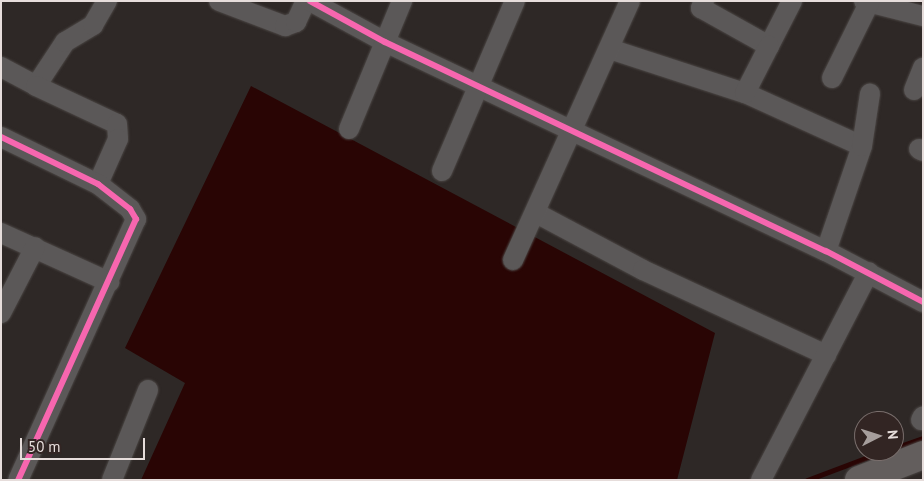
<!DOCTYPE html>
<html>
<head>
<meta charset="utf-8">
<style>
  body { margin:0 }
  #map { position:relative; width:924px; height:481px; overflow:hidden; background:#2e2826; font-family:"PT Sans",sans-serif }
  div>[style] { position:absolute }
  .water>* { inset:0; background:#290504 }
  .stream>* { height:5px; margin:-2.5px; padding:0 2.5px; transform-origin:2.5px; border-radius:2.5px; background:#290504 }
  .roads { filter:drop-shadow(0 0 1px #4b4644) drop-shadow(0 0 1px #4b4644) }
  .street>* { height:20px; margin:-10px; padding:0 10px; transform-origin:10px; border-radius:10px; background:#5b5858 }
  .highway>* { height:28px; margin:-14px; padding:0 14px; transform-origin:14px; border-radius:14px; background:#635e5d }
  .cycleway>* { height:6px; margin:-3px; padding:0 3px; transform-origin:3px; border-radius:3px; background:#f766af }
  span { translate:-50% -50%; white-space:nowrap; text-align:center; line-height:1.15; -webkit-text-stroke:5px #322523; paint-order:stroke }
  .frame { position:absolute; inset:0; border:2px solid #e6dddb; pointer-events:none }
  .north { position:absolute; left:854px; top:411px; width:50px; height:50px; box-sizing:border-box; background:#322523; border:1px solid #7a6f6d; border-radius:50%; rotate:85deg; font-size:14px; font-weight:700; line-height:20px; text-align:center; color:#e6dddb }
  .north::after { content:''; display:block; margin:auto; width:18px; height:22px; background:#a69e9c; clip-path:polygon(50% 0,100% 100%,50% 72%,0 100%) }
  .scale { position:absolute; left:20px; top:438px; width:125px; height:22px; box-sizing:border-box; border:2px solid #e6dddb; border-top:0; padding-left:6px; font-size:15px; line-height:18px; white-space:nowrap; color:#e6dddb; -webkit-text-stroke:4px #322523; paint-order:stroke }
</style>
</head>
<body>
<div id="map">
  <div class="water">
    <div style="clip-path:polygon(251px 86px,715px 333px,677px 480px,141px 480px,185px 383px,125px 348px)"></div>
  </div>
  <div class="stream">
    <div style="left:894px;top:448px;width:31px;rotate:-19deg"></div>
    <div style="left:807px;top:480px;width:82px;rotate:-20.6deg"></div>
  </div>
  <div class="roads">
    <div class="street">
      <div style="left:219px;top:1px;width:71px;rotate:20.7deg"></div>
      <div style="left:285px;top:26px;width:12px;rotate:-20deg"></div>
      <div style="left:296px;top:22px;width:23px;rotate:-65deg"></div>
      <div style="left:310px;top:1px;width:85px;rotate:28.7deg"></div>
      <div style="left:385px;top:42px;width:488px;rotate:25.4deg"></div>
      <div style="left:826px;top:251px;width:110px;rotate:27.7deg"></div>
      <div style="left:704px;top:1px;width:8px;rotate:113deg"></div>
      <div style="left:701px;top:8px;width:78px;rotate:29.2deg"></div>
      <div style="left:769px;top:46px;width:51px;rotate:-62.9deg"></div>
      <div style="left:864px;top:1px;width:61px;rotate:14.3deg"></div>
      <div style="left:610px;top:49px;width:142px;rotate:18.1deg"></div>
      <div style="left:745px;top:93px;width:128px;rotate:24.4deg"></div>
      <div style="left:862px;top:146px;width:111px;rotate:108.9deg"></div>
      <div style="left:1px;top:67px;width:40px;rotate:28deg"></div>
      <div style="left:36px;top:86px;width:53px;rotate:-56.6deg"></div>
      <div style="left:65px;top:42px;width:33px;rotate:-31deg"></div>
      <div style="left:93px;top:25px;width:28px;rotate:-60deg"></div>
      <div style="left:832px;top:78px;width:84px;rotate:-63.7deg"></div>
      <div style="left:36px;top:86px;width:89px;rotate:25.1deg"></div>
      <div style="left:117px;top:124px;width:15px;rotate:86deg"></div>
      <div style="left:118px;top:139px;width:49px;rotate:114deg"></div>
      <div style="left:914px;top:90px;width:24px;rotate:-68deg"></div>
      <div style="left:745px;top:93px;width:53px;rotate:-62.9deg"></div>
      <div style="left:349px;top:129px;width:139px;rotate:-67.5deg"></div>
      <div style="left:1px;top:137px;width:108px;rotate:25.9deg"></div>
      <div style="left:98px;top:184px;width:41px;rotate:38deg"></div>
      <div style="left:130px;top:209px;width:12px;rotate:59deg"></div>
      <div style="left:136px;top:219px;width:286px;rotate:114.3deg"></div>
      <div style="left:862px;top:146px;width:53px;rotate:-81.3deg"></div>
      <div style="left:919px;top:149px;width:4px;rotate:27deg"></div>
      <div style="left:442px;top:171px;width:185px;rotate:-66.8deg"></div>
      <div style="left:536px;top:213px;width:121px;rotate:28deg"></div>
      <div style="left:643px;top:270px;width:202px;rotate:24.9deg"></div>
      <div style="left:1px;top:233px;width:119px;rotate:24.4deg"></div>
      <div style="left:513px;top:260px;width:284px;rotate:-65.7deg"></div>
      <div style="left:1px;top:313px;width:74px;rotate:-62.7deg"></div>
      <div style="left:921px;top:420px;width:4px;rotate:-63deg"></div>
      <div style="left:112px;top:480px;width:97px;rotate:-68.2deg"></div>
      <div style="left:761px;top:480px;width:234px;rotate:-62.6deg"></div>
    </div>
    <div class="highway">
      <div style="left:859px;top:480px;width:69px;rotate:-21.3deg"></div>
    </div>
  </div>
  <div class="cycleway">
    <div style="left:310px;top:1px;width:85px;rotate:28.7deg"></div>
    <div style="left:385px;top:42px;width:488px;rotate:25.4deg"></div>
    <div style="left:826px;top:251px;width:110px;rotate:27.7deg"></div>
    <div style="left:1px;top:137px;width:108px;rotate:25.9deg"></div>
    <div style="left:98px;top:184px;width:41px;rotate:38deg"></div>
    <div style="left:130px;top:209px;width:12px;rotate:59deg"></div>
    <div style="left:136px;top:219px;width:286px;rotate:114.3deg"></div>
  </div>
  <div class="frame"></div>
  <div class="north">N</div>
  <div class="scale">50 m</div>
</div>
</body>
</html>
